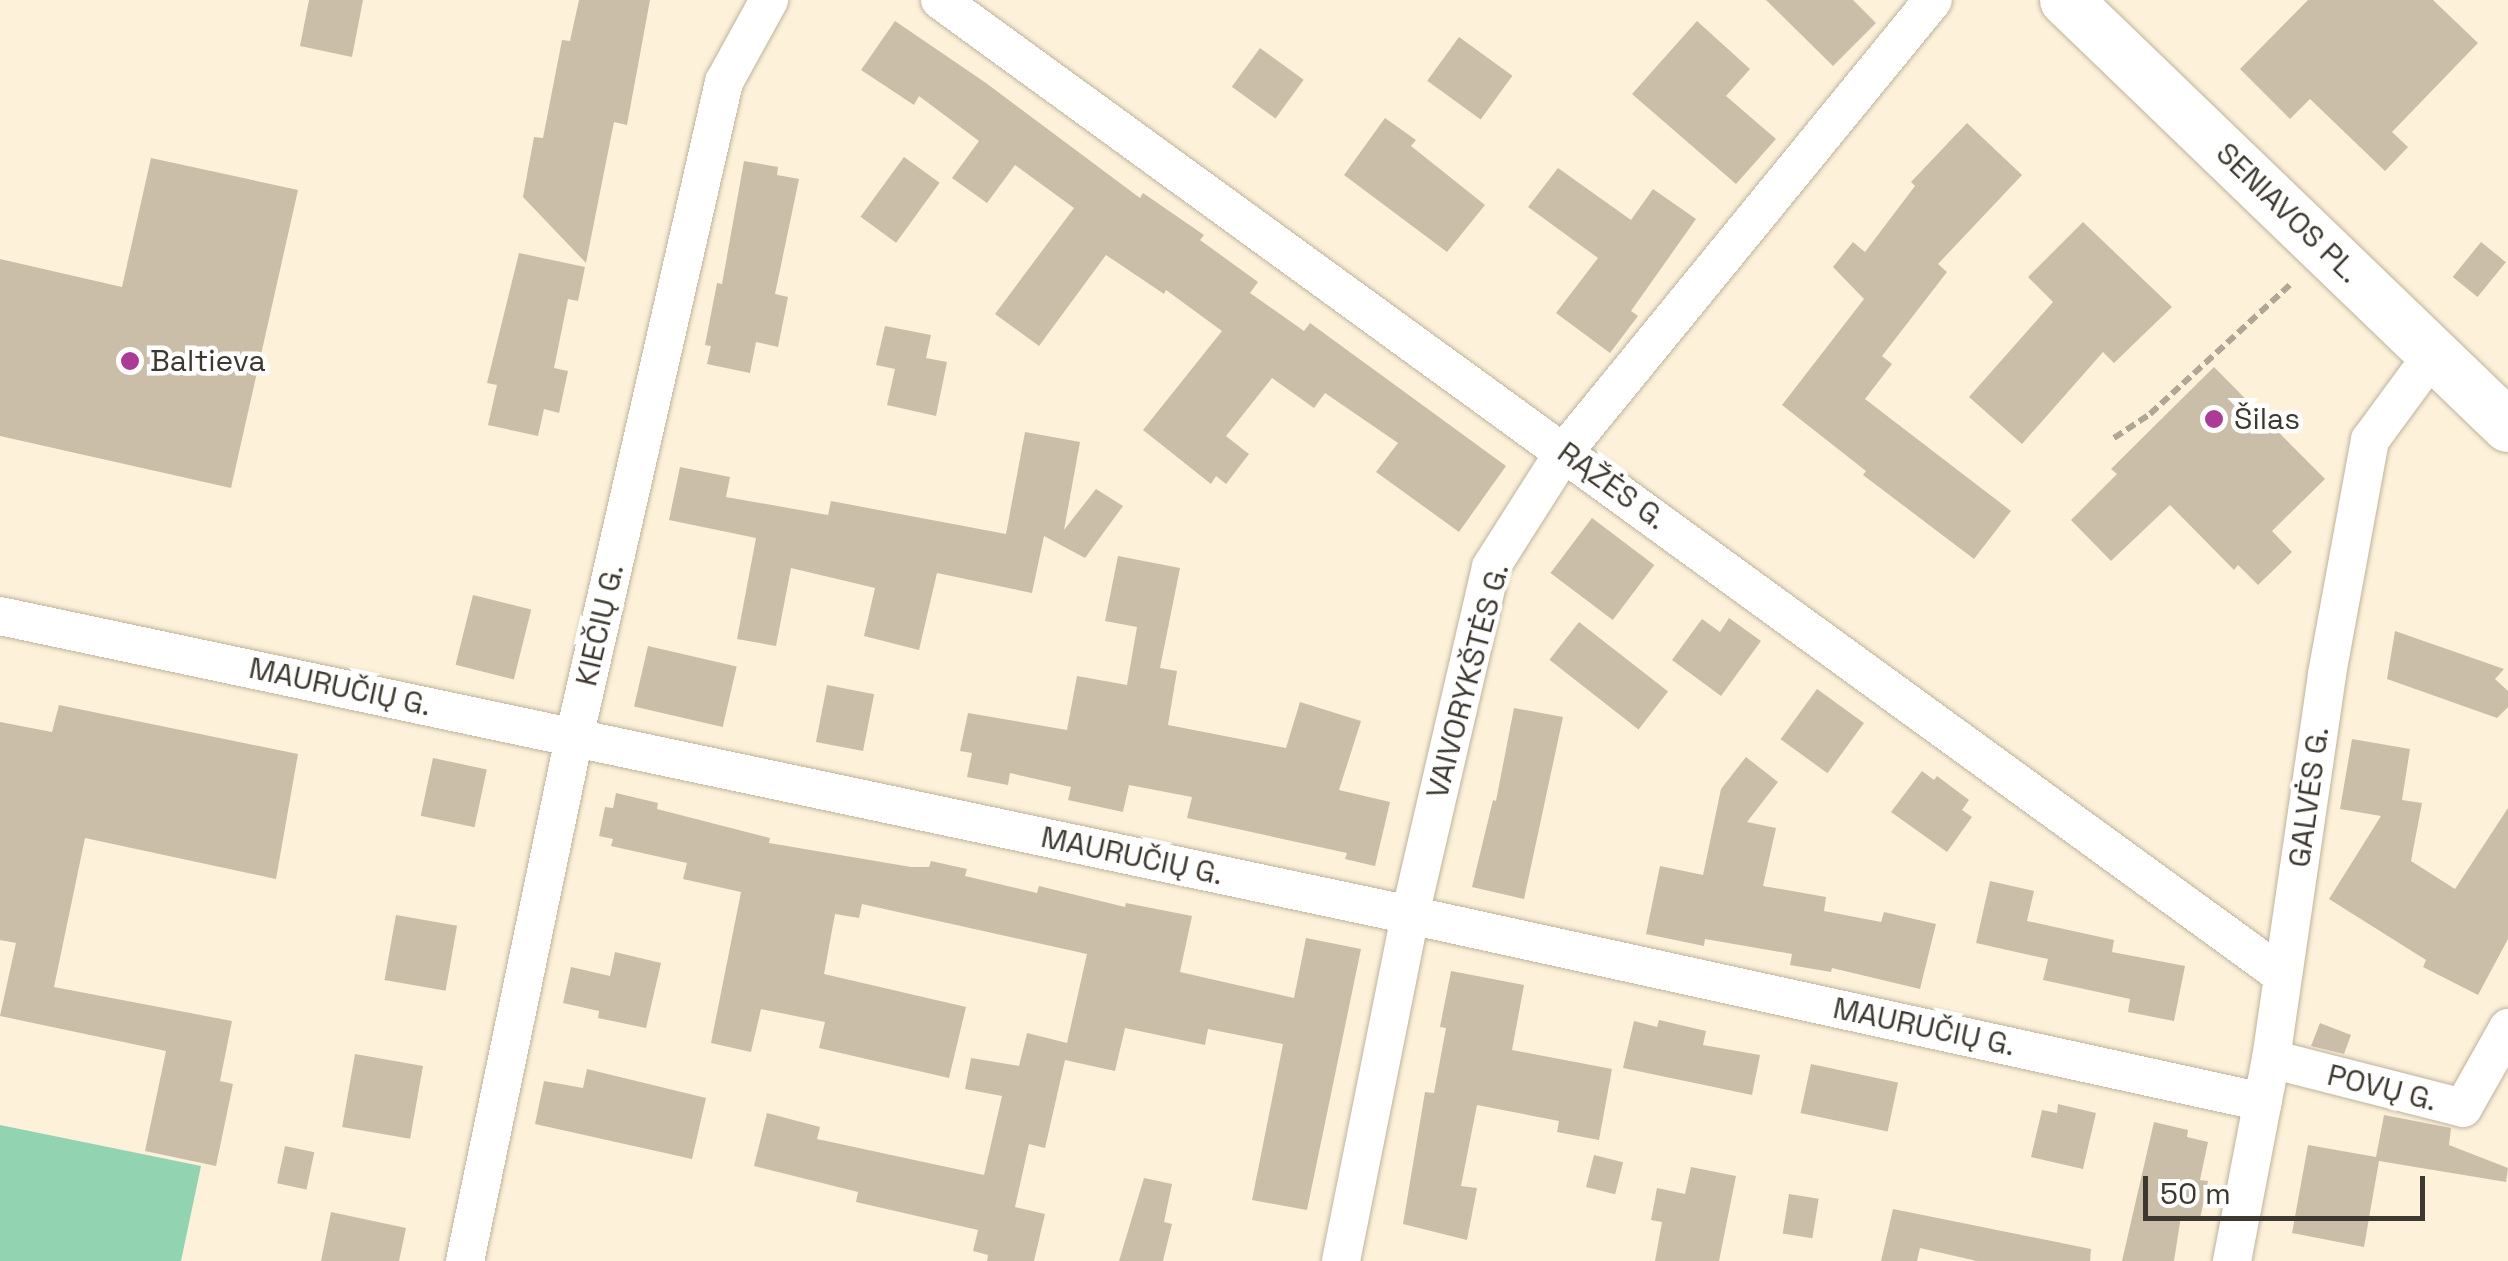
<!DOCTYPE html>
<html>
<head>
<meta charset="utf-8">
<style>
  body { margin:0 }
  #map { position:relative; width:2508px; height:1261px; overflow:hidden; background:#fdf1da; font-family:"Space Grotesk",sans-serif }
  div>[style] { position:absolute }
  .green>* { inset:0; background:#92d3b2 }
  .building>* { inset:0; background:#cabea8; transform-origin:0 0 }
  .path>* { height:6px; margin-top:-3px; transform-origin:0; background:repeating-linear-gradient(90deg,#afa695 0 10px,transparent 0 15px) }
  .roads { filter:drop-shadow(0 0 2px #beb39d) drop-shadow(0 0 2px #beb39d) }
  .street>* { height:38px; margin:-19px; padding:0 19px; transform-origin:19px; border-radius:19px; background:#fff }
  .secondary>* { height:52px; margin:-26px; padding:0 26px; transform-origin:26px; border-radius:26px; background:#fff }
  .dots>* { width:28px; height:28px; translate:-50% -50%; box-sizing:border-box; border:5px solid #fff; border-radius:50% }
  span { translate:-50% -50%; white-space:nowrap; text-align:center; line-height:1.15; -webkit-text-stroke:9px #fff; paint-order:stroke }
  .street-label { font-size:30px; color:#3e3930 }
  .poi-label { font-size:30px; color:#3e3930 }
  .left { translate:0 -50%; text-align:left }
  .scale { position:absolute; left:2143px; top:1176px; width:282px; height:45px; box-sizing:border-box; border:5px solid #3e3930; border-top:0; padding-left:12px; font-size:30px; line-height:35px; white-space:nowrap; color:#3e3930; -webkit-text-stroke:8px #fff; paint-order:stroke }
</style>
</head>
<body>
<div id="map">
  <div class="green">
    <div style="clip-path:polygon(0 1125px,201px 1166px,181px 1261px,0 1261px)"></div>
  </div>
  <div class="building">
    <div style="clip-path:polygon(309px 0,363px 0,352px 57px,300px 46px)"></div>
    <div style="clip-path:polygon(579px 0,650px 0,627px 125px,614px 122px,586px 263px,523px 197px,534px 137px,543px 138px,562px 40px,570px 41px)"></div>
    <div style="clip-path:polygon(1766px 0,1853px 0,1876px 23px,1833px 66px)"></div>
    <div style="clip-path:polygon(2308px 0,2433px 0,2478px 43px,2392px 132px,2408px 147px,2385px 171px,2310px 99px,2290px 119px,2240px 69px)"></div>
    <div style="clip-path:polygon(895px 21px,986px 83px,1140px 198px,1143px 193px,1204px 235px,1200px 240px,1258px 282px,1250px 293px,1304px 331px,1310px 323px,1506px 466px,1459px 532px,1376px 472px,1398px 443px,1325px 393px,1314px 408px,1272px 378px,1226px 436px,1249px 454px,1226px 484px,1216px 476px,1211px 484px,1143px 430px,1222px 331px,1166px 290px,1164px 294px,1106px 255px,1039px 346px,995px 314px,1074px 208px,1015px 165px,987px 203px,952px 178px,979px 141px,919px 96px,914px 105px,861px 70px)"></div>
    <div style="clip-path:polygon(1697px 21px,1750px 69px,1726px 96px,1776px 139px,1736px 184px,1632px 94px)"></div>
    <div style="left:1459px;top:37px;width:66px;height:54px;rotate:36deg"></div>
    <div style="left:1260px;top:48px;width:54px;height:48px;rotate:36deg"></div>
    <div style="clip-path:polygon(1385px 118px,1416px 140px,1411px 146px,1485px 205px,1447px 252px,1344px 175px)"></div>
    <div style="clip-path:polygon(1967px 123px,2022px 175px,1938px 264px,1947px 272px,1882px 356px,1892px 364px,1865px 399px,2011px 511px,1974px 559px,1863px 475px,1866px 471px,1782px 405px,1864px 299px,1833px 267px,1853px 242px,1865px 252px,1915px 186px,1911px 182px)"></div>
    <div style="left:904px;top:157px;width:44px;height:74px;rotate:36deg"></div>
    <div style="clip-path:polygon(151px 158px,298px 190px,231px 488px,0 436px,0 259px,122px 287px)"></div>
    <div style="clip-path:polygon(744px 161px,778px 167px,777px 175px,799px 179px,775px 294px,788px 297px,778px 347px,756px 342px,750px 373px,707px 364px,711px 346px,705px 345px,717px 283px,722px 284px)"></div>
    <div style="clip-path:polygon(1558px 168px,1631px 220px,1653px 189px,1696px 219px,1631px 311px,1638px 316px,1610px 353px,1556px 313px,1598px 258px,1528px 207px)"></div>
    <div style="clip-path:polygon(2083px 222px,2172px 307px,2114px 363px,2103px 352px,2022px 444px,1969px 397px,2053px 302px,2028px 277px)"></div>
    <div style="left:2481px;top:242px;width:32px;height:45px;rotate:39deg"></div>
    <div style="clip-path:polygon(519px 253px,585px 267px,578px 301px,568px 299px,554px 368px,568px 371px,559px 413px,544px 409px,538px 436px,488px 425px,497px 385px,487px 383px)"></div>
    <div style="clip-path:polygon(885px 326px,931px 335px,926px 358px,947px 362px,936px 416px,887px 405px,895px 369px,876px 365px)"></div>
    <div style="clip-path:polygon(2214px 367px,2325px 479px,2272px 531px,2292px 552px,2258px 585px,2238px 565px,2234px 570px,2170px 505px,2111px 561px,2071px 520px,2117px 474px,2111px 469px)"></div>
    <div style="clip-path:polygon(1025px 432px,1080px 442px,1064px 530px,1096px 489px,1123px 506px,1085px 558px,1044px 536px,1032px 593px,937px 573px,919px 650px,864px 636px,875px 588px,791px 568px,776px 646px,737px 639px,756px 538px,669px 520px,680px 467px,730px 477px,726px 497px,828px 515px,831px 501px,1006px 534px)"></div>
    <div style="left:1592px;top:518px;width:78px;height:69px;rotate:37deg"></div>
    <div style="clip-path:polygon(1118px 556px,1180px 568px,1160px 668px,1177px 671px,1168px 725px,1286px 748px,1300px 702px,1361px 721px,1339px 790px,1390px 802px,1375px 866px,1345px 859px,1347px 853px,1187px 818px,1192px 797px,1129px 785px,1123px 812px,1068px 800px,1071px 787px,1010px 773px,1008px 785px,967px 777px,972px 753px,960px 751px,968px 713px,1067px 730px,1077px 676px,1127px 685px,1137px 627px,1105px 621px)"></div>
    <div style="left:473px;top:595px;width:60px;height:72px;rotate:14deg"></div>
    <div style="clip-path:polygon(1729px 618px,1761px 641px,1721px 696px,1672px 660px,1702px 619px,1720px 632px)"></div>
    <div style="left:1579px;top:622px;width:113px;height:48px;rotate:38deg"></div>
    <div style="clip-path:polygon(2395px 631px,2504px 669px,2495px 679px,2508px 691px,2508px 707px,2497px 718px,2387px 679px)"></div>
    <div style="left:648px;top:646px;width:91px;height:62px;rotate:13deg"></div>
    <div style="left:827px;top:685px;width:48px;height:58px;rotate:11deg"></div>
    <div style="left:1817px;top:689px;width:58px;height:62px;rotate:36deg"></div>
    <div style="clip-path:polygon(59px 705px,298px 754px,276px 879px,85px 838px,54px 987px,232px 1021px,220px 1081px,233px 1084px,216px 1166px,145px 1151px,166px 1051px,0 1016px,16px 943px,0 940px,0 722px,52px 732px)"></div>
    <div style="clip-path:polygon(1514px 708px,1563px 717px,1524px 899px,1472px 887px,1493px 800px,1496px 801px)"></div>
    <div style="clip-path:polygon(2352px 739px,2410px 749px,2402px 800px,2422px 803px,2411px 861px,2455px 889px,2508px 808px,2508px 939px,2478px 995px,2423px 967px,2426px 960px,2329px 899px,2381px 816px,2340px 809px)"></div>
    <div style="clip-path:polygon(1746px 757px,1778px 782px,1747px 822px,1776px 828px,1763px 886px,1826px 897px,1824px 911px,1881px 922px,1884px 912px,1936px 924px,1920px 989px,1832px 968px,1831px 972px,1790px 965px,1792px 954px,1705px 939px,1704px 946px,1646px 934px,1660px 866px,1703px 875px,1721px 789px)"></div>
    <div style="left:433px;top:758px;width:55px;height:59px;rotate:12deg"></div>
    <div style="clip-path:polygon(1922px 771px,1934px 780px,1937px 776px,1969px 800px,1962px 810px,1972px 817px,1947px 852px,1891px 812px)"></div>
    <div style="clip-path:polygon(616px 793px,658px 803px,657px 809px,770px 838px,769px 843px,911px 867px,929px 867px,931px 861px,967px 869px,965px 876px,1037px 893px,1039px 886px,1125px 907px,1126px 903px,1192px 916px,1180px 972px,1294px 998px,1306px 938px,1361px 949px,1307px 1210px,1252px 1200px,1283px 1044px,1208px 1029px,1205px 1045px,1125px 1028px,1115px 1071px,1065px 1060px,1045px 1148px,1029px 1144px,1015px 1207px,1045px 1214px,1034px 1261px,987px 1261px,988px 1255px,973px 1251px,978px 1230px,856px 1202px,858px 1192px,754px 1166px,767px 1113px,820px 1127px,817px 1139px,984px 1175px,1002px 1096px,965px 1089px,971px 1058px,1019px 1066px,1027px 1033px,1067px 1043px,1087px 954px,862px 904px,859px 918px,835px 914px,824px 974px,966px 1007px,949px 1078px,819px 1048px,825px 1022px,761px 1009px,751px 1052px,711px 1043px,741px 892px,683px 879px,687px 863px,611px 846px,613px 839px,599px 836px,605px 807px,613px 808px)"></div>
    <div style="clip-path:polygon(1990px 881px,2034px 891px,2027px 921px,2114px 940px,2112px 952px,2185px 966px,2174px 1021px,2128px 1012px,2130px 999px,2043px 980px,2048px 959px,1976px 943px)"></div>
    <div style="left:396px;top:915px;width:62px;height:66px;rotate:10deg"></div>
    <div style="clip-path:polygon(615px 952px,661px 963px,646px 1028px,598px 1018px,599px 1011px,563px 1003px,571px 967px,610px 976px)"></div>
    <div style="clip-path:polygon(1451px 971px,1524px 985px,1512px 1050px,1612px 1069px,1599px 1140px,1557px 1132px,1559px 1121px,1477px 1105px,1461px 1186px,1477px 1188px,1467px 1240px,1403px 1224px,1425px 1092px,1434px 1093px,1446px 1028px,1440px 1027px)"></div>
    <div style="clip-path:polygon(1659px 1020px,1706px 1031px,1703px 1045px,1760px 1055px,1752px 1095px,1623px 1068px,1634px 1021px,1657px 1027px)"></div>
    <div style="clip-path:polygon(2320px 1023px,2351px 1035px,2344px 1054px,2311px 1046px)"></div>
    <div style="left:355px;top:1054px;width:69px;height:74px;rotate:10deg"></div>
    <div style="left:1811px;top:1064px;width:89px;height:50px;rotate:12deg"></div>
    <div style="clip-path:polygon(587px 1069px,706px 1098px,692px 1159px,535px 1124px,544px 1081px,583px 1088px)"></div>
    <div style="clip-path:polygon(2058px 1104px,2096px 1113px,2083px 1169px,2031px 1157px,2042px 1110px,2057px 1113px)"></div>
    <div style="clip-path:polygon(2384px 1115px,2451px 1128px,2449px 1145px,2508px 1168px,2506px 1182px,2379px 1161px,2364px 1247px,2292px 1233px,2308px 1145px,2376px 1157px)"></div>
    <div style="clip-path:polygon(2154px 1122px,2188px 1130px,2187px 1137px,2208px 1142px,2200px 1180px,2208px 1181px,2200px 1219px,2181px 1216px,2174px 1261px,2122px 1261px)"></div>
    <div style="left:285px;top:1146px;width:30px;height:38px;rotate:12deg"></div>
    <div style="left:1594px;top:1155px;width:30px;height:33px;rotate:14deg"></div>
    <div style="clip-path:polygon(1691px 1167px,1736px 1176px,1719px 1261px,1655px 1261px,1662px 1222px,1651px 1220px,1657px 1188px,1685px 1194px)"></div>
    <div style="clip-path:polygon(1144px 1178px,1172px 1184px,1164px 1222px,1172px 1224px,1163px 1261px,1119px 1261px)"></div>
    <div style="left:1789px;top:1194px;width:30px;height:40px;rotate:9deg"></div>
    <div style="clip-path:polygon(1893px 1209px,2091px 1249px,2090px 1261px,1977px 1261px,1920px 1248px,1917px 1261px,1881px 1261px)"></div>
    <div style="clip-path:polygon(331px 1212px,406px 1228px,399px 1261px,321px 1261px)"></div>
  </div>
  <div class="path">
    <div style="left:2114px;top:438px;width:43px;rotate:-33.7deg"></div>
    <div style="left:2150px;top:414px;width:193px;rotate:-42.7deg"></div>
  </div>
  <div class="roads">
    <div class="street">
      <div style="left:940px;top:0;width:1659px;rotate:36deg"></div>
      <div style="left:0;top:616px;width:1441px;rotate:11.97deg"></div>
      <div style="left:1410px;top:915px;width:873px;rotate:12.37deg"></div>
      <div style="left:2271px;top:1059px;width:198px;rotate:14.3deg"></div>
      <div style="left:2463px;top:1108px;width:92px;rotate:-60.6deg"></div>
      <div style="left:465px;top:1261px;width:534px;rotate:-78.23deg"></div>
      <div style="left:574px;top:738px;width:673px;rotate:-77.12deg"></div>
      <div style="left:724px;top:82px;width:94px;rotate:-61.2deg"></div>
      <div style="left:1341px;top:1261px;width:353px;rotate:-78.7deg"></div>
      <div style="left:1410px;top:915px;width:357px;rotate:-76.9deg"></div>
      <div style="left:1491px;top:567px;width:136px;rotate:-57.6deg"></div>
      <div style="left:1564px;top:452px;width:583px;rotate:-50.77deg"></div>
      <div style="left:2232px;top:1261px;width:206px;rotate:-79.1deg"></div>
      <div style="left:2271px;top:1059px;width:389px;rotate:-81.7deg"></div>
      <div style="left:2327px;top:674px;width:238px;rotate:-79.6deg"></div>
      <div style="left:2370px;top:440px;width:108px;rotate:-53.7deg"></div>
    </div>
    <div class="secondary">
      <div style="left:2066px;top:0;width:614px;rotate:43.94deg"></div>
    </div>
  </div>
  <div class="dots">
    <div style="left:130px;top:361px;background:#ac3b97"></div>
    <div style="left:2214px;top:419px;background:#ac3b97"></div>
  </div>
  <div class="street-label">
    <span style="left:2288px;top:213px;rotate:44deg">SENIAVOS PL.</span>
    <span style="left:1612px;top:486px;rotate:36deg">RĄŽĖS G.</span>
    <span style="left:600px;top:625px;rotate:-77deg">KIEČIŲ G.</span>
    <span style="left:1468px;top:681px;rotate:-75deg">VAIVORYKŠTĖS G.</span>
    <span style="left:340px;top:687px;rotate:12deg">MAURUČIŲ G.</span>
    <span style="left:2309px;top:797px;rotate:-82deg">GALVĖS G.</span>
    <span style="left:1132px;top:856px;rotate:12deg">MAURUČIŲ G.</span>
    <span style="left:1924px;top:1027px;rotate:12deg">MAURUČIŲ G.</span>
    <span style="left:2382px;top:1088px;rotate:14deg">POVŲ G.</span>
  </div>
  <div class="poi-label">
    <span class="left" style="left:150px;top:361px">Baltieva</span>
    <span class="left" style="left:2234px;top:419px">Šilas</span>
  </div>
  <div class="scale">50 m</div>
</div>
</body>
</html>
